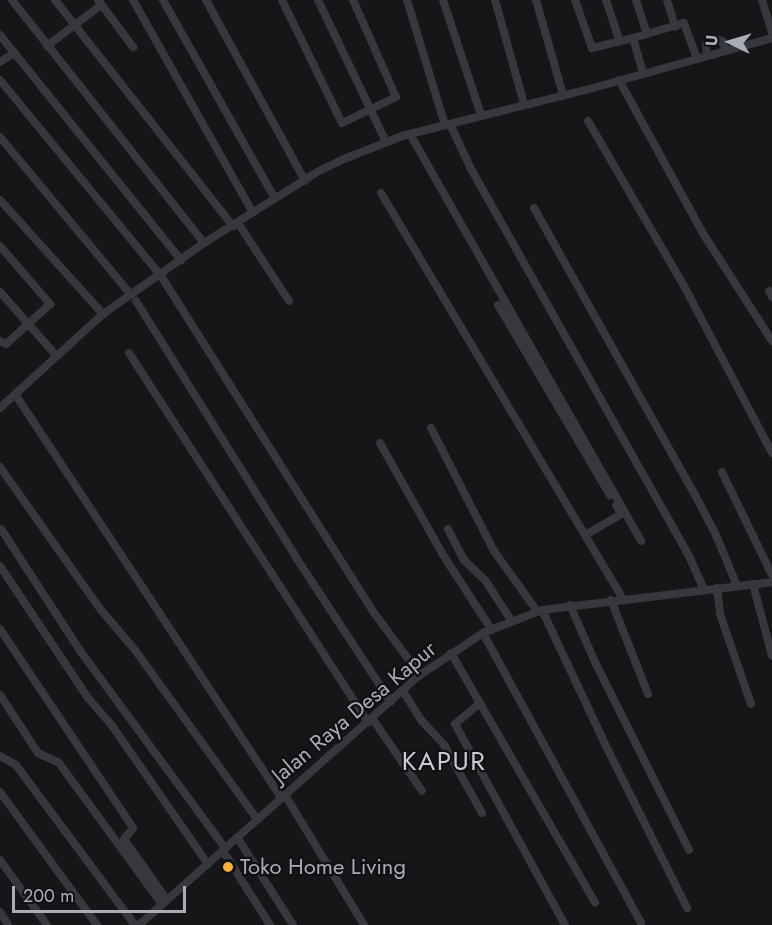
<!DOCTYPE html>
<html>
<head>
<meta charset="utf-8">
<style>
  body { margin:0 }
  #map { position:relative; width:772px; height:925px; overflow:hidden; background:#161618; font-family:Jost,sans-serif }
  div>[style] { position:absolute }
  .minor>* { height:8px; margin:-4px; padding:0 4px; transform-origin:4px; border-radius:4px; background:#37383d }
  .dots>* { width:16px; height:16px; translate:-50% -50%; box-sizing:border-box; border:3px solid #111113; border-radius:50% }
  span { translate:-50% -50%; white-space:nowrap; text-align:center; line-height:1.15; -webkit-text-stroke:4.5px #111113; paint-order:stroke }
  .street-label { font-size:22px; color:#a8adb8 }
  .poi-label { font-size:22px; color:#a8adb8 }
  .left { translate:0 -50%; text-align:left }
  .quarter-label { font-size:26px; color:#c9ccd4; letter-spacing:1.5px }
  .north { position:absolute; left:700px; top:12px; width:60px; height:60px; -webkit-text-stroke:4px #111113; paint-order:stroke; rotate:275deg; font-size:16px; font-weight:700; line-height:24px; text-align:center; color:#a8adb8 }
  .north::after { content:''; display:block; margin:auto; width:21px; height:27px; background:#a8adb8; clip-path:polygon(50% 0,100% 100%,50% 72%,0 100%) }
  .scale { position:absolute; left:12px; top:886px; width:174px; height:27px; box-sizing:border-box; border:3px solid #a8adb8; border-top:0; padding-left:8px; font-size:18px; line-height:21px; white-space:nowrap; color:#a8adb8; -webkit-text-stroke:4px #111113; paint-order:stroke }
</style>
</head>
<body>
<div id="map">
  <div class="minor">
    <div style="left:12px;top:0;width:310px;rotate:51.7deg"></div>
    <div style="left:55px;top:0;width:288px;rotate:51.8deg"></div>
    <div style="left:98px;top:0;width:59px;rotate:53.3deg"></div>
    <div style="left:133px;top:0;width:244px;rotate:60.6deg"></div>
    <div style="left:163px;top:0;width:228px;rotate:60.6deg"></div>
    <div style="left:206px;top:0;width:206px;rotate:61.3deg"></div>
    <div style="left:282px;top:0;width:137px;rotate:64deg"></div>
    <div style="left:342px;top:123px;width:60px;rotate:-25.7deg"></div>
    <div style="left:396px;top:97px;width:106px;rotate:-113.9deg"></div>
    <div style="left:318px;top:0;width:157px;rotate:64.4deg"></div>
    <div style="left:407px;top:0;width:131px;rotate:73.1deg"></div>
    <div style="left:443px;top:0;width:121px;rotate:71.7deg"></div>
    <div style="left:495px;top:0;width:108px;rotate:74.4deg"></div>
    <div style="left:536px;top:0;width:99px;rotate:74.1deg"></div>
    <div style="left:575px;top:0;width:51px;rotate:70.5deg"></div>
    <div style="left:592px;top:48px;width:42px;rotate:-13.7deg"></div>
    <div style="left:606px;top:0;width:44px;rotate:71.6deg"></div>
    <div style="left:636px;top:0;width:36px;rotate:72deg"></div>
    <div style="left:667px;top:0;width:28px;rotate:73deg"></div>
    <div style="left:762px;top:0;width:34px;rotate:73deg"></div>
    <div style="left:0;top:35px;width:289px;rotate:51.2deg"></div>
    <div style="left:47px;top:46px;width:68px;rotate:-37.2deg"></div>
    <div style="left:707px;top:55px;width:10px;rotate:-96deg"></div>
    <div style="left:706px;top:45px;width:10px;rotate:-37deg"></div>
    <div style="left:714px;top:39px;width:8px;rotate:14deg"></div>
    <div style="left:722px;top:41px;width:10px;rotate:66deg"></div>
    <div style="left:0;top:62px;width:17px;rotate:-33deg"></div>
    <div style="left:643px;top:73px;width:36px;rotate:-106deg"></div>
    <div style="left:633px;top:38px;width:53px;rotate:-16.4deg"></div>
    <div style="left:684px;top:23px;width:37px;rotate:70deg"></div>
    <div style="left:0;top:80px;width:254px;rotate:50.6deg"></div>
    <div style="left:161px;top:276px;width:400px;rotate:57.7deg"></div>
    <div style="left:375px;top:614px;width:76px;rotate:53.6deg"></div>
    <div style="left:619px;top:80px;width:177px;rotate:61.3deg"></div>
    <div style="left:704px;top:235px;width:126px;rotate:57.3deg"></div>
    <div style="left:588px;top:121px;width:191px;rotate:59.8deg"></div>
    <div style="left:684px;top:286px;width:189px;rotate:62.2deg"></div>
    <div style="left:450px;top:124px;width:50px;rotate:65deg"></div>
    <div style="left:471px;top:169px;width:444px;rotate:60.6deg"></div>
    <div style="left:689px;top:556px;width:36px;rotate:66deg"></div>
    <div style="left:410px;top:134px;width:468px;rotate:60.4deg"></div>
    <div style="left:0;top:137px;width:205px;rotate:50.3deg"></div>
    <div style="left:381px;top:193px;width:474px;rotate:59.2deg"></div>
    <div style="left:0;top:200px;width:154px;rotate:47.9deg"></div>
    <div style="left:534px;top:208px;width:325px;rotate:60.7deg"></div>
    <div style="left:693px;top:491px;width:50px;rotate:62.4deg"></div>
    <div style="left:716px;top:535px;width:55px;rotate:67.6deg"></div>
    <div style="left:238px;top:223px;width:93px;rotate:56.8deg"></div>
    <div style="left:0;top:246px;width:77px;rotate:49.2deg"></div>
    <div style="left:50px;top:304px;width:59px;rotate:137.7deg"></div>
    <div style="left:6px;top:344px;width:7px;rotate:-153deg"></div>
    <div style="left:769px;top:291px;width:7px;rotate:63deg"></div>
    <div style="left:0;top:292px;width:84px;rotate:48.4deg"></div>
    <div style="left:136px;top:301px;width:304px;rotate:58deg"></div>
    <div style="left:297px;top:559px;width:171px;rotate:56.7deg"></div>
    <div style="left:498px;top:305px;width:221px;rotate:59.5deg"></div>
    <div style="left:129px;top:353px;width:440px;rotate:57.1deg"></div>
    <div style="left:15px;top:394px;width:484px;rotate:56.6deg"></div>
    <div style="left:0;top:408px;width:139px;rotate:-42.4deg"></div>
    <div style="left:103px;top:314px;width:123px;rotate:-35.1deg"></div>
    <div style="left:204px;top:243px;width:133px;rotate:-32.1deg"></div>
    <div style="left:317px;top:172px;width:30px;rotate:-26deg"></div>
    <div style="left:344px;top:159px;width:62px;rotate:-21.6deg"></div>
    <div style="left:402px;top:136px;width:197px;rotate:-14.1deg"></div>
    <div style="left:593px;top:88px;width:186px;rotate:-15.6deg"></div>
    <div style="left:431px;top:428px;width:138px;rotate:62.9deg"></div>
    <div style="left:494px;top:551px;width:74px;rotate:54.4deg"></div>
    <div style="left:380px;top:443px;width:129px;rotate:60.6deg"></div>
    <div style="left:443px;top:555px;width:88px;rotate:57deg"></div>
    <div style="left:0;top:467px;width:175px;rotate:54.8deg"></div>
    <div style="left:101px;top:610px;width:52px;rotate:49.6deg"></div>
    <div style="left:135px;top:650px;width:208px;rotate:54.2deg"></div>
    <div style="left:722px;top:472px;width:114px;rotate:64.1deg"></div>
    <div style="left:1px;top:529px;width:147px;rotate:57deg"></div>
    <div style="left:81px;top:652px;width:243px;rotate:53.7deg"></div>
    <div style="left:448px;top:529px;width:35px;rotate:63deg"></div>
    <div style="left:464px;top:560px;width:29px;rotate:44deg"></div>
    <div style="left:485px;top:580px;width:48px;rotate:57deg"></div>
    <div style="left:587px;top:534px;width:39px;rotate:-30deg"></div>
    <div style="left:621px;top:514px;width:10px;rotate:-119deg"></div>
    <div style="left:0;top:566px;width:159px;rotate:56.3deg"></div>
    <div style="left:88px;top:698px;width:38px;rotate:49deg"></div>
    <div style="left:113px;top:727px;width:167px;rotate:55.3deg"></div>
    <div style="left:753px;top:584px;width:74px;rotate:75.2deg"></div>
    <div style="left:717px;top:588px;width:26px;rotate:83deg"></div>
    <div style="left:720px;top:614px;width:95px;rotate:71deg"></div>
    <div style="left:611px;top:600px;width:101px;rotate:68.5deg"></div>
    <div style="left:570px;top:605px;width:62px;rotate:66.3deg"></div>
    <div style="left:595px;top:662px;width:210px;rotate:63.4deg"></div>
    <div style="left:542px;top:610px;width:155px;rotate:64.8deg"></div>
    <div style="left:608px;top:750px;width:177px;rotate:63.4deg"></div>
    <div style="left:0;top:629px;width:239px;rotate:56.2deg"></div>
    <div style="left:133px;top:828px;width:14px;rotate:129deg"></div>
    <div style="left:124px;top:839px;width:75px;rotate:54.8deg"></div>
    <div style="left:483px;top:633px;width:330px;rotate:61.4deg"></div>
    <div style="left:451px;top:653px;width:288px;rotate:60deg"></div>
    <div style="left:403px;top:691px;width:36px;rotate:58deg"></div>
    <div style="left:422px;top:721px;width:33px;rotate:47deg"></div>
    <div style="left:444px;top:745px;width:78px;rotate:60.8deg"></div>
    <div style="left:0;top:695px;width:69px;rotate:56.8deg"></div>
    <div style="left:38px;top:753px;width:23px;rotate:25deg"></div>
    <div style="left:59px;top:763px;width:175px;rotate:53.9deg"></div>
    <div style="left:480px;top:703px;width:33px;rotate:140deg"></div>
    <div style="left:455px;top:724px;width:229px;rotate:61.3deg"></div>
    <div style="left:372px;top:718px;width:88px;rotate:55.6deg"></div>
    <div style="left:0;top:756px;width:18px;rotate:29deg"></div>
    <div style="left:16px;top:765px;width:199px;rotate:53.4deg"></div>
    <div style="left:0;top:792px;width:165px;rotate:53.9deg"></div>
    <div style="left:285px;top:795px;width:152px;rotate:58.7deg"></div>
    <div style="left:237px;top:837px;width:104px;rotate:57.5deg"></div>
    <div style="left:223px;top:851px;width:88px;rotate:57.6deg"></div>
    <div style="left:0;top:860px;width:80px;rotate:54.1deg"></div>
    <div style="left:0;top:912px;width:15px;rotate:58deg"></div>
    <div style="left:139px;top:925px;width:376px;rotate:-41.7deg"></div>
    <div style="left:420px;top:675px;width:76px;rotate:-33.7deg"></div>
    <div style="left:483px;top:633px;width:63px;rotate:-21.3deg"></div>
    <div style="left:542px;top:610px;width:232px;rotate:-6.9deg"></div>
  </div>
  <div class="dots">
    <div style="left:228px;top:867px;background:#f2b134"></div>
  </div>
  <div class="street-label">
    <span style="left:354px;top:712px;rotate:-40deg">Jalan Raya Desa Kapur</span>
  </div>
  <div class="poi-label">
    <span class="left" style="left:240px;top:867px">Toko Home Living</span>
  </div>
  <div class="quarter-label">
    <span style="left:444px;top:762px">KAPUR</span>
  </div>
  <div class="north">U</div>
  <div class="scale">200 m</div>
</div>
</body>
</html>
